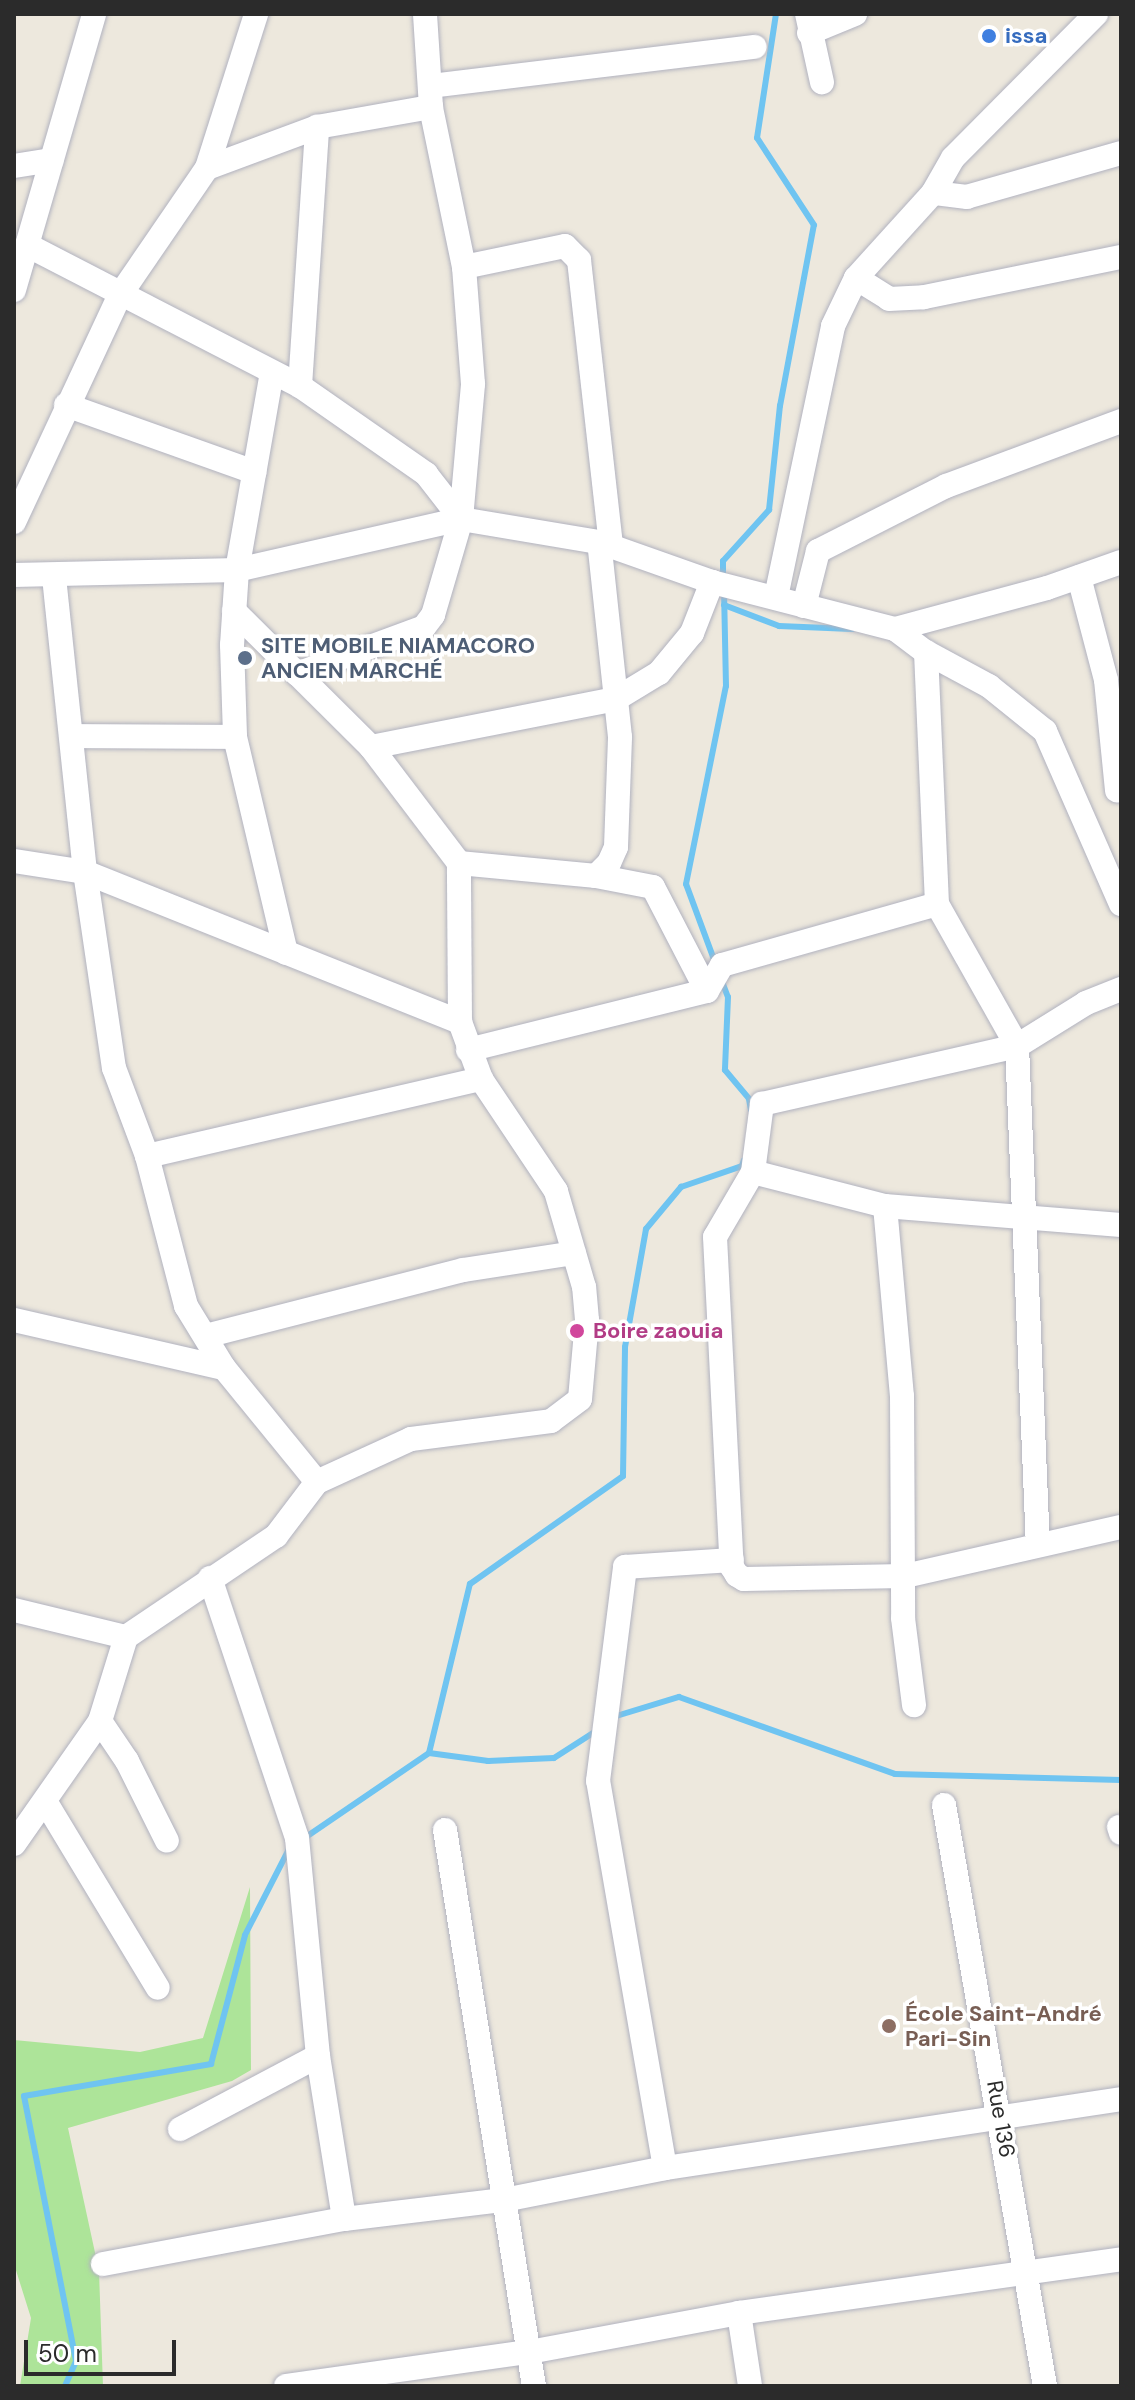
<!DOCTYPE html>
<html>
<head>
<meta charset="utf-8">
<style>
  body { margin:0 }
  #map { position:relative; width:1135px; height:2400px; overflow:hidden; background:#ede8dd; font-family:"DM Sans",sans-serif }
  div>[style] { position:absolute }
  .green>* { inset:0; background:#ade499 }
  .stream>* { height:6px; margin:-3px; padding:0 3px; transform-origin:3px; border-radius:3px; background:#6fc4f1 }
  .roads { filter:drop-shadow(0 0 2px #b1b2bf) drop-shadow(0 0 2px #b1b2bf) }
  .minor>* { height:24px; margin:-12px; padding:0 12px; transform-origin:12px; border-radius:12px; background:#fff }
  .dots>* { width:22px; height:22px; translate:-50% -50%; box-sizing:border-box; border:4px solid #fff; border-radius:50% }
  span { translate:-50% -50%; white-space:nowrap; text-align:center; line-height:1.15; -webkit-text-stroke:7px #fff; paint-order:stroke }
  .shop-label { font-size:22px; color:#366cbe; font-weight:700 }
  .left { translate:0 -50%; text-align:left }
  .service-label { font-size:22px; color:#4e5e75; font-weight:700 }
  .hotel-label { font-size:22px; color:#b23c85; font-weight:700 }
  .education-label { font-size:22px; color:#785e54; font-weight:700 }
  .street-label { font-size:22px; color:#2b2b2b }
  .frame { position:absolute; inset:0; border:16px solid #2b2b2b; pointer-events:none }
  .scale { position:absolute; left:24px; top:2340px; width:152px; height:36px; box-sizing:border-box; border:4px solid #2b2b2b; border-top:0; padding-left:10px; font-size:24px; line-height:28px; white-space:nowrap; color:#2b2b2b; -webkit-text-stroke:6px #fff; paint-order:stroke }
</style>
</head>
<body>
<div id="map">
  <div class="green">
    <div style="clip-path:polygon(250px 1887px,251px 2070px,232px 2081px,68px 2128px,99px 2271px,103px 2386px,20px 2386px,31px 2318px,14px 2264px,14px 2040px,140px 2052px,203px 2038px)"></div>
  </div>
  <div class="stream">
    <div style="left:723px;top:579px;width:18px;rotate:-90deg"></div>
    <div style="left:723px;top:561px;width:69px;rotate:-48deg"></div>
    <div style="left:769px;top:510px;width:105px;rotate:-84deg"></div>
    <div style="left:780px;top:406px;width:184px;rotate:-79.4deg"></div>
    <div style="left:814px;top:225px;width:104px;rotate:-123.2deg"></div>
    <div style="left:757px;top:138px;width:125px;rotate:-81.3deg"></div>
    <div style="left:724px;top:605px;width:59px;rotate:20.9deg"></div>
    <div style="left:779px;top:626px;width:73px;rotate:2.4deg"></div>
    <div style="left:716px;top:965px;width:86px;rotate:-110.3deg"></div>
    <div style="left:686px;top:884px;width:202px;rotate:-78.6deg"></div>
    <div style="left:726px;top:686px;width:96px;rotate:-91.2deg"></div>
    <div style="left:721px;top:979px;width:19px;rotate:69deg"></div>
    <div style="left:728px;top:997px;width:73px;rotate:92.4deg"></div>
    <div style="left:725px;top:1070px;width:38px;rotate:50deg"></div>
    <div style="left:749px;top:1099px;width:11px;rotate:80deg"></div>
    <div style="left:613px;top:1717px;width:69px;rotate:-16.9deg"></div>
    <div style="left:679px;top:1697px;width:229px;rotate:19.6deg"></div>
    <div style="left:895px;top:1774px;width:226px;rotate:1.5deg"></div>
    <div style="left:429px;top:1753px;width:60px;rotate:7.7deg"></div>
    <div style="left:488px;top:1761px;width:66px;rotate:-2.6deg"></div>
    <div style="left:554px;top:1758px;width:50px;rotate:-32.7deg"></div>
    <div style="left:303px;top:1839px;width:153px;rotate:-34.3deg"></div>
    <div style="left:429px;top:1753px;width:174px;rotate:-76.4deg"></div>
    <div style="left:470px;top:1584px;width:187px;rotate:-35.2deg"></div>
    <div style="left:623px;top:1476px;width:129px;rotate:-89.1deg"></div>
    <div style="left:625px;top:1347px;width:120px;rotate:-79.9deg"></div>
    <div style="left:646px;top:1229px;width:55px;rotate:-50.2deg"></div>
    <div style="left:681px;top:1187px;width:65px;rotate:-19deg"></div>
    <div style="left:742px;top:1166px;width:6px;rotate:-72deg"></div>
    <div style="left:65px;top:2386px;width:27px;rotate:-66deg"></div>
    <div style="left:76px;top:2361px;width:270px;rotate:-101.1deg"></div>
    <div style="left:24px;top:2096px;width:190px;rotate:-9.7deg"></div>
    <div style="left:211px;top:2064px;width:133px;rotate:-75.2deg"></div>
    <div style="left:245px;top:1935px;width:99px;rotate:-62.9deg"></div>
  </div>
  <div class="roads">
    <div class="minor">
      <div style="left:807px;top:14px;width:70px;rotate:77.6deg"></div>
      <div style="left:809px;top:33px;width:50px;rotate:-22.4deg"></div>
      <div style="left:431px;top:86px;width:326px;rotate:-6.9deg"></div>
      <div style="left:1121px;top:153px;width:160px;rotate:164.1deg"></div>
      <div style="left:967px;top:197px;width:34px;rotate:-173deg"></div>
      <div style="left:933px;top:193px;width:115px;rotate:132.2deg"></div>
      <div style="left:856px;top:278px;width:39px;rotate:32deg"></div>
      <div style="left:889px;top:299px;width:35px;rotate:-3deg"></div>
      <div style="left:924px;top:297px;width:201px;rotate:-11.5deg"></div>
      <div style="left:14px;top:166px;width:38px;rotate:-9deg"></div>
      <div style="left:207px;top:168px;width:117px;rotate:-20.4deg"></div>
      <div style="left:317px;top:127px;width:116px;rotate:-10deg"></div>
      <div style="left:933px;top:193px;width:40px;rotate:-60.3deg"></div>
      <div style="left:953px;top:158px;width:203px;rotate:-45.2deg"></div>
      <div style="left:27px;top:245px;width:307px;rotate:27.3deg"></div>
      <div style="left:300px;top:386px;width:154px;rotate:34.9deg"></div>
      <div style="left:426px;top:474px;width:57px;rotate:52.1deg"></div>
      <div style="left:461px;top:519px;width:140px;rotate:9.5deg"></div>
      <div style="left:599px;top:542px;width:120px;rotate:19.5deg"></div>
      <div style="left:712px;top:582px;width:189px;rotate:14.4deg"></div>
      <div style="left:895px;top:629px;width:39px;rotate:37deg"></div>
      <div style="left:926px;top:652px;width:72px;rotate:28.4deg"></div>
      <div style="left:989px;top:686px;width:72px;rotate:38.8deg"></div>
      <div style="left:1045px;top:731px;width:189px;rotate:66.3deg"></div>
      <div style="left:464px;top:267px;width:103px;rotate:-11.7deg"></div>
      <div style="left:565px;top:246px;width:20px;rotate:45deg"></div>
      <div style="left:579px;top:260px;width:288px;rotate:83.6deg"></div>
      <div style="left:14px;top:290px;width:287px;rotate:-73.8deg"></div>
      <div style="left:272px;top:372px;width:201px;rotate:100deg"></div>
      <div style="left:237px;top:570px;width:75px;rotate:93.8deg"></div>
      <div style="left:232px;top:645px;width:92px;rotate:88.1deg"></div>
      <div style="left:235px;top:737px;width:222px;rotate:76.7deg"></div>
      <div style="left:300px;top:386px;width:260px;rotate:-86.2deg"></div>
      <div style="left:66px;top:405px;width:200px;rotate:19.6deg"></div>
      <div style="left:14px;top:522px;width:251px;rotate:-65deg"></div>
      <div style="left:120px;top:295px;width:154px;rotate:-55.6deg"></div>
      <div style="left:207px;top:168px;width:162px;rotate:-72.3deg"></div>
      <div style="left:14px;top:575px;width:223px;rotate:-1.3deg"></div>
      <div style="left:237px;top:570px;width:230px;rotate:-12.8deg"></div>
      <div style="left:54px;top:577px;width:297px;rotate:84deg"></div>
      <div style="left:85px;top:872px;width:198px;rotate:81.6deg"></div>
      <div style="left:114px;top:1068px;width:94px;rotate:69.4deg"></div>
      <div style="left:147px;top:1156px;width:155px;rotate:75.4deg"></div>
      <div style="left:186px;top:1306px;width:73px;rotate:58.5deg"></div>
      <div style="left:224px;top:1368px;width:147px;rotate:50.8deg"></div>
      <div style="left:1079px;top:577px;width:106px;rotate:75.3deg"></div>
      <div style="left:1106px;top:680px;width:111px;rotate:84.3deg"></div>
      <div style="left:776px;top:597px;width:277px;rotate:-78.1deg"></div>
      <div style="left:833px;top:326px;width:53px;rotate:-64.4deg"></div>
      <div style="left:804px;top:606px;width:57px;rotate:-75.7deg"></div>
      <div style="left:818px;top:551px;width:144px;rotate:-26.9deg"></div>
      <div style="left:946px;top:486px;width:187px;rotate:-20.4deg"></div>
      <div style="left:895px;top:629px;width:157px;rotate:-15.1deg"></div>
      <div style="left:1047px;top:588px;width:78px;rotate:-19.4deg"></div>
      <div style="left:926px;top:652px;width:252px;rotate:87.5deg"></div>
      <div style="left:937px;top:904px;width:163px;rotate:60.6deg"></div>
      <div style="left:1017px;top:1046px;width:499px;rotate:87.6deg"></div>
      <div style="left:297px;top:674px;width:135px;rotate:-20.3deg"></div>
      <div style="left:424px;top:627px;width:15px;rotate:-53deg"></div>
      <div style="left:433px;top:615px;width:100px;rotate:-73.7deg"></div>
      <div style="left:461px;top:519px;width:136px;rotate:-84.9deg"></div>
      <div style="left:473px;top:384px;width:117px;rotate:-94.4deg"></div>
      <div style="left:464px;top:267px;width:163px;rotate:-101.7deg"></div>
      <div style="left:431px;top:107px;width:93px;rotate:-93.7deg"></div>
      <div style="left:71px;top:736px;width:164px;rotate:0.3deg"></div>
      <div style="left:371px;top:747px;width:250px;rotate:-11.1deg"></div>
      <div style="left:616px;top:699px;width:50px;rotate:-31.2deg"></div>
      <div style="left:659px;top:673px;width:52px;rotate:-50.5deg"></div>
      <div style="left:692px;top:633px;width:55px;rotate:-68.6deg"></div>
      <div style="left:14px;top:861px;width:72px;rotate:8.8deg"></div>
      <div style="left:85px;top:872px;width:404px;rotate:21.8deg"></div>
      <div style="left:459px;top:863px;width:138px;rotate:5.4deg"></div>
      <div style="left:596px;top:876px;width:18px;rotate:-45deg"></div>
      <div style="left:609px;top:863px;width:17px;rotate:-66deg"></div>
      <div style="left:616px;top:847px;width:110px;rotate:-87.9deg"></div>
      <div style="left:620px;top:737px;width:196px;rotate:-96.1deg"></div>
      <div style="left:596px;top:876px;width:58px;rotate:10.9deg"></div>
      <div style="left:653px;top:887px;width:117px;rotate:62.6deg"></div>
      <div style="left:707px;top:991px;width:30px;rotate:-60deg"></div>
      <div style="left:722px;top:965px;width:223px;rotate:-15.8deg"></div>
      <div style="left:468px;top:1050px;width:246px;rotate:-13.9deg"></div>
      <div style="left:147px;top:1156px;width:343px;rotate:-13deg"></div>
      <div style="left:753px;top:1172px;width:69px;rotate:-82.5deg"></div>
      <div style="left:762px;top:1104px;width:262px;rotate:-12.8deg"></div>
      <div style="left:1017px;top:1046px;width:81px;rotate:-31.9deg"></div>
      <div style="left:1086px;top:1003px;width:38px;rotate:-22deg"></div>
      <div style="left:885px;top:1206px;width:191px;rotate:84.9deg"></div>
      <div style="left:902px;top:1396px;width:222px;rotate:89.7deg"></div>
      <div style="left:903px;top:1618px;width:88px;rotate:82.8deg"></div>
      <div style="left:1121px;top:1225px;width:237px;rotate:-175.4deg"></div>
      <div style="left:885px;top:1206px;width:136px;rotate:-165.6deg"></div>
      <div style="left:753px;top:1172px;width:75px;rotate:120.3deg"></div>
      <div style="left:715px;top:1237px;width:330px;rotate:87.1deg"></div>
      <div style="left:732px;top:1567px;width:9px;rotate:58deg"></div>
      <div style="left:737px;top:1575px;width:8px;rotate:30deg"></div>
      <div style="left:744px;top:1579px;width:161px;rotate:-1.1deg"></div>
      <div style="left:905px;top:1576px;width:221px;rotate:-12.8deg"></div>
      <div style="left:14px;top:1320px;width:215px;rotate:12.9deg"></div>
      <div style="left:206px;top:1336px;width:265px;rotate:-14.4deg"></div>
      <div style="left:463px;top:1270px;width:112px;rotate:-8.7deg"></div>
      <div style="left:210px;top:1578px;width:274px;rotate:71.5deg"></div>
      <div style="left:297px;top:1838px;width:219px;rotate:84.5deg"></div>
      <div style="left:318px;top:2056px;width:165px;rotate:80.9deg"></div>
      <div style="left:14px;top:1610px;width:115px;rotate:13.6deg"></div>
      <div style="left:100px;top:1721px;width:48px;rotate:56deg"></div>
      <div style="left:127px;top:1761px;width:89px;rotate:63.4deg"></div>
      <div style="left:45px;top:1801px;width:218px;rotate:58.9deg"></div>
      <div style="left:944px;top:1805px;width:590px;rotate:80.14deg"></div>
      <div style="left:1119px;top:1827px;width:6px;rotate:72deg"></div>
      <div style="left:445px;top:1830px;width:563px;rotate:80.91deg"></div>
      <div style="left:14px;top:1844px;width:150px;rotate:-55deg"></div>
      <div style="left:100px;top:1721px;width:88px;rotate:-72.8deg"></div>
      <div style="left:126px;top:1637px;width:181px;rotate:-34deg"></div>
      <div style="left:276px;top:1536px;width:68px;rotate:-52.8deg"></div>
      <div style="left:317px;top:1482px;width:103px;rotate:-24.6deg"></div>
      <div style="left:411px;top:1439px;width:141px;rotate:-7.3deg"></div>
      <div style="left:551px;top:1421px;width:36px;rotate:-37deg"></div>
      <div style="left:580px;top:1399px;width:79px;rotate:-84.9deg"></div>
      <div style="left:587px;top:1320px;width:33px;rotate:-95deg"></div>
      <div style="left:584px;top:1287px;width:100px;rotate:-106.3deg"></div>
      <div style="left:556px;top:1191px;width:135px;rotate:-123.8deg"></div>
      <div style="left:481px;top:1079px;width:61px;rotate:-110.2deg"></div>
      <div style="left:460px;top:1022px;width:159px;rotate:-90.4deg"></div>
      <div style="left:459px;top:863px;width:146px;rotate:-127.2deg"></div>
      <div style="left:371px;top:747px;width:193px;rotate:-135.2deg"></div>
      <div style="left:180px;top:2129px;width:156px;rotate:-27.9deg"></div>
      <div style="left:665px;top:2168px;width:393px;rotate:-99.8deg"></div>
      <div style="left:598px;top:1781px;width:216px;rotate:-82.8deg"></div>
      <div style="left:625px;top:1567px;width:107px;rotate:-3.7deg"></div>
      <div style="left:103px;top:2264px;width:245px;rotate:-10.6deg"></div>
      <div style="left:344px;top:2219px;width:161px;rotate:-6.8deg"></div>
      <div style="left:504px;top:2200px;width:164px;rotate:-11.2deg"></div>
      <div style="left:665px;top:2168px;width:461px;rotate:-8.6deg"></div>
      <div style="left:739px;top:2313px;width:74px;rotate:81.4deg"></div>
      <div style="left:286px;top:2386px;width:245px;rotate:-8deg"></div>
      <div style="left:529px;top:2352px;width:214px;rotate:-10.5deg"></div>
      <div style="left:739px;top:2313px;width:386px;rotate:-8deg"></div>
    </div>
  </div>
  <div class="dots">
    <div style="left:989px;top:36px;background:#3f7fe0"></div>
    <div style="left:245px;top:658px;background:#5c6f8a"></div>
    <div style="left:577px;top:1331px;background:#d1479c"></div>
    <div style="left:889px;top:2026px;background:#8d6e63"></div>
  </div>
  <div class="shop-label">
    <span class="left" style="left:1005px;top:36px">issa</span>
  </div>
  <div class="service-label">
    <span class="left" style="left:261px;top:658px">SITE MOBILE NIAMACORO<br>ANCIEN MARCHÉ</span>
  </div>
  <div class="hotel-label">
    <span class="left" style="left:593px;top:1331px">Boire zaouia</span>
  </div>
  <div class="education-label">
    <span class="left" style="left:905px;top:2026px">École Saint-André<br>Pari-Sin</span>
  </div>
  <div class="street-label">
    <span style="left:1001px;top:2119px;rotate:80deg">Rue 136</span>
  </div>
  <div class="frame"></div>
  <div class="scale">50 m</div>
</div>
</body>
</html>
